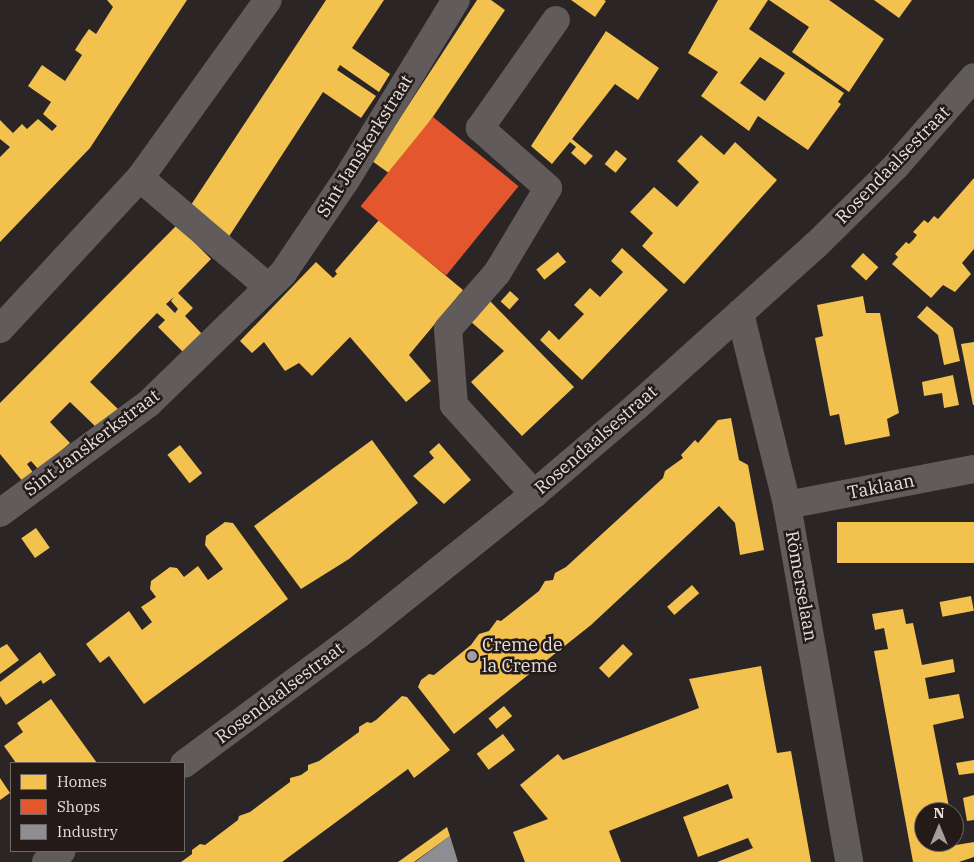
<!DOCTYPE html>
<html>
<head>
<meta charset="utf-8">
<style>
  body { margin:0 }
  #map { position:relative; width:974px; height:862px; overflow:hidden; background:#2b2625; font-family:"IBM Plex Serif",serif }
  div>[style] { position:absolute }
  .homes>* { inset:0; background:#f2c14e; transform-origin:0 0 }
  .shops>* { inset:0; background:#e4572e; transform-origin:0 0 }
  .industry>* { inset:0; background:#8d8d92 }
  .minor>* { height:28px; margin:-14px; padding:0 14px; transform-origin:14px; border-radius:14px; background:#615c5b }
  .dots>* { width:14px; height:14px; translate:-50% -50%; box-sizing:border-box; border:2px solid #241b19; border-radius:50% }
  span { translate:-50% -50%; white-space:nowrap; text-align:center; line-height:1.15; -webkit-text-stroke:5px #241b19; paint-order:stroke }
  .street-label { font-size:18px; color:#e4dedc }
  .poi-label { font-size:18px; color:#e4dedc }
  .left { translate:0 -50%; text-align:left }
  .legend { position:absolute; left:10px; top:762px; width:175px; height:90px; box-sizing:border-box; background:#241b19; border:1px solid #716967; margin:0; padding:6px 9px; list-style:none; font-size:15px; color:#e4dedc }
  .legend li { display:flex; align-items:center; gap:10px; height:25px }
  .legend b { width:25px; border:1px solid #716967 }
  .north { position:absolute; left:914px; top:802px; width:50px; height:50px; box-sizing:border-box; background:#241b19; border:1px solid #716967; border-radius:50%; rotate:0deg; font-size:14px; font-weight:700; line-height:20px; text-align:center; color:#e4dedc }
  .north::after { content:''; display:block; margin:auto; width:18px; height:22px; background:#a39e9c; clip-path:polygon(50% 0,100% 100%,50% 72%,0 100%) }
</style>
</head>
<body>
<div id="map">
  <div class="homes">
    <div style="clip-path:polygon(107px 0,187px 0,90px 148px,0 242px,0 157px,10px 147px,0 139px,0 120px,13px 133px,22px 124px,27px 129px,38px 119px,52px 131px,57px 126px,43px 114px,51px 102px,28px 86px,42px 65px,65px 81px,82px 55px,75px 50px,82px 39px,89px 29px,96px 34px,113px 7px)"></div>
    <div style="clip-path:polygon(326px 0,384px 0,352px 48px,390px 74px,379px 92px,340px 65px,337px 70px,376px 96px,361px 118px,323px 92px,228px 238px,187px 211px)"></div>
    <div style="clip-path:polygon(477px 0,491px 0,505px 10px,393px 176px,372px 161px)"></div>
    <div style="clip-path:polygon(571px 0,604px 0,606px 1px,595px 17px)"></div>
    <div style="clip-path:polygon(evenodd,718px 0,768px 0,749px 29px,844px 93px,838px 102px,841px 104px,808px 150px,758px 116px,749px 131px,701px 96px,718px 72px,688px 53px,718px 0,760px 57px,785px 73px,765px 101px,740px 83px,760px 57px)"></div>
    <div style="clip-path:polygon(769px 0,829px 0,884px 39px,849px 92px,792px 52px,809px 27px)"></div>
    <div style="clip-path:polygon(874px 0,912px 0,899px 18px)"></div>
    <div style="clip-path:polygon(606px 31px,659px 68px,638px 100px,615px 84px,572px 139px,593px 156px,585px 165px,571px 153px,576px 147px,570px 142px,552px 164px,531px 146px)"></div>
    <div style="clip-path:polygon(701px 135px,724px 155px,735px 142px,777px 180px,684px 284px,642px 246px,653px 233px,630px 212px,654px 187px,677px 207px,699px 182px,677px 161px)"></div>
    <div style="left:616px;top:150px;width:14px;height:18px;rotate:39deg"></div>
    <div style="clip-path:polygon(974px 178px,974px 249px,962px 263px,971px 274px,955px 292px,943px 285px,931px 298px,892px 264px,898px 257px,895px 254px,906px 242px,909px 244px,913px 240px,917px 235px,913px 232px,924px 220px,928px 223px,934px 216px,938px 219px)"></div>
    <div style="clip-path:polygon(379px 220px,463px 290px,409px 355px,431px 381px,406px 402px,350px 337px,312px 376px,299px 363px,285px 371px,264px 342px,252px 353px,240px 341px,316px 262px,333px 278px,337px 274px,335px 271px)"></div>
    <div style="clip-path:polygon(evenodd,177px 225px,211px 259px,178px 293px,193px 308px,185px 316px,202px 334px,183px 352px,158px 327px,165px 320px,157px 313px,90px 382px,119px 410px,96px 427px,70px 402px,50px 422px,70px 443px,39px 470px,31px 461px,27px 464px,34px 474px,24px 483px,0 454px,0 403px,177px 225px,174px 297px,171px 301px,178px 309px,175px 313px,166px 304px,174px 297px)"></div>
    <div style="clip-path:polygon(622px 248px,668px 290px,582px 380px,540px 340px,549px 330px,559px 340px,584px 314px,574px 305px,590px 288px,600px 297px,623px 272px,611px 261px)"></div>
    <div style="left:558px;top:252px;width:13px;height:28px;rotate:51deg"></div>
    <div style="left:863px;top:253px;width:21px;height:18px;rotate:43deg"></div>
    <div style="left:510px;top:291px;width:12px;height:14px;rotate:42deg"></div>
    <div style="clip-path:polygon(863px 296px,866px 313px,880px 313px,899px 413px,887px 419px,890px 436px,845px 445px,839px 414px,830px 416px,815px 338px,823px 336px,817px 305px)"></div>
    <div style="clip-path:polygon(488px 299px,574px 387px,522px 436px,471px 382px,504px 351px,469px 320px)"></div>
    <div style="clip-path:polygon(927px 306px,953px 328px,960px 361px,944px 365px,938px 335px,917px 317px)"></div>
    <div style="clip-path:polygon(974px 342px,974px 405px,973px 405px,961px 344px)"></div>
    <div style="clip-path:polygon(953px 375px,959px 405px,944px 408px,942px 393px,924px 396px,922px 382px)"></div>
    <div style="clip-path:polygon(731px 418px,739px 460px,748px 465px,764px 550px,740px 555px,735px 523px,719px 506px,591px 625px,454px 734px,418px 687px,421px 680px,429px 674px,434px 675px,471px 645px,479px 634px,489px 631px,497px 620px,501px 621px,539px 591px,545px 581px,553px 580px,555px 573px,566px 567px,663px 478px,665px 471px,683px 458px,681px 455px,695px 440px,698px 443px,718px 420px)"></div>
    <div style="clip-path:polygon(372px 440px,418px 503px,349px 559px,301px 589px,254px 526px)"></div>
    <div style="clip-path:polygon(439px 443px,471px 480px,444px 504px,413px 476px,434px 458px,429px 452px)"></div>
    <div style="left:180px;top:445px;width:36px;height:16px;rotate:52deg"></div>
    <div style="clip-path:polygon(225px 522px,233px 523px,288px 599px,144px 704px,109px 656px,100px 663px,86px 644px,129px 611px,142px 630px,152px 622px,141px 607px,156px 597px,150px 589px,151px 581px,170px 567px,177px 568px,184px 577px,198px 566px,208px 580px,223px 569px,205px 545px,206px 536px)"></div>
    <div style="left:974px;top:522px;width:41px;height:137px;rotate:90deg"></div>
    <div style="left:36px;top:528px;width:24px;height:18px;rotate:55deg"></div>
    <div style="left:692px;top:585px;width:11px;height:33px;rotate:49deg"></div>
    <div style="left:971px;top:596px;width:15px;height:32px;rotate:79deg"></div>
    <div style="clip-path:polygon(903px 609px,906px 624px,913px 623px,922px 665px,953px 659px,955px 672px,925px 678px,929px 699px,959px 694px,964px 718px,933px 725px,950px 812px,924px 812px,924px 842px,954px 842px,955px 838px,956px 845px,974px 842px,974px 857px,959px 862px,913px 862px,874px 651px,888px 649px,884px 628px,875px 630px,872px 614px)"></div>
    <div style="clip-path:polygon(7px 644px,19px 660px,0 674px,0 648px)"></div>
    <div style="left:623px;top:644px;width:14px;height:34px;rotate:45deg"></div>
    <div style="clip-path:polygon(40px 652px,56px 675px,43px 684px,41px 680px,6px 705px,0 696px,0 682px)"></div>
    <div style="clip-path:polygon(761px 666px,777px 753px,791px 751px,811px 862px,717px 862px,753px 848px,748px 838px,698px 857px,683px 817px,733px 798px,728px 784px,609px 831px,621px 862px,525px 862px,513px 832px,548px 819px,520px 785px,558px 754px,563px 760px,699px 708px,689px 679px)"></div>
    <div style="clip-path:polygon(402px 696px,407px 697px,450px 750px,414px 778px,408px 769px,282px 862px,181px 862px,192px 854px,192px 850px,200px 844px,205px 845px,238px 820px,239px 816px,250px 812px,290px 782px,290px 778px,301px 775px,308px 770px,308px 765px,319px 761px,359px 732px,359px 727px,367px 722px,371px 723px,376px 720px)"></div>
    <div style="clip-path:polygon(51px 699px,97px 763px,16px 763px,4px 746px,23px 732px,17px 723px)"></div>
    <div style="left:504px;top:706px;width:13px;height:20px;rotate:51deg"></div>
    <div style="left:503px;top:734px;width:20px;height:33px;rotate:53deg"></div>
    <div style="clip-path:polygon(974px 760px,974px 773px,959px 775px,956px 763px)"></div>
    <div style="clip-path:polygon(0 778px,10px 793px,0 800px)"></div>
    <div style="clip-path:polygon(974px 795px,974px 820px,967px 821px,963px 798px)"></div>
    <div style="clip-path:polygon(447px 827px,450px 836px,414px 862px,398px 862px)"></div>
  </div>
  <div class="shops">
    <div style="left:433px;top:117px;width:110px;height:115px;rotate:39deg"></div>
  </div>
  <div class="industry">
    <div style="clip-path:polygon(450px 836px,458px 862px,415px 862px)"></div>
  </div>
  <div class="minor">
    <div style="left:140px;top:178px;width:168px;rotate:40.4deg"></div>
    <div style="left:740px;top:313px;width:198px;rotate:76.2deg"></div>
    <div style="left:787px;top:505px;width:362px;rotate:80.1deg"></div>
    <div style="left:0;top:329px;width:206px;rotate:-47.2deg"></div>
    <div style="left:140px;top:178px;width:219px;rotate:-54.3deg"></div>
    <div style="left:534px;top:494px;width:120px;rotate:-132deg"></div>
    <div style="left:454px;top:405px;width:76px;rotate:-94.5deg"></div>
    <div style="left:448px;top:329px;width:74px;rotate:-48.8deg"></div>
    <div style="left:497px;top:273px;width:99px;rotate:-59deg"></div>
    <div style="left:548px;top:188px;width:91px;rotate:-138.6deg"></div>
    <div style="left:480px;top:128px;width:132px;rotate:-54.9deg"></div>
    <div style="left:787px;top:505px;width:190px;rotate:-10.9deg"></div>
    <div style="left:0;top:513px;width:184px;rotate:-36.4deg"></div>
    <div style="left:148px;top:404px;width:188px;rotate:-44.1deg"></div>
    <div style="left:283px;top:273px;width:112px;rotate:-55.9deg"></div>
    <div style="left:346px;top:180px;width:211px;rotate:-58.6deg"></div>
    <div style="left:184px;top:764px;width:217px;rotate:-36.6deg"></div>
    <div style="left:358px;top:635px;width:226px;rotate:-38.7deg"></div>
    <div style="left:534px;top:494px;width:135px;rotate:-40.5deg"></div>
    <div style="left:637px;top:406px;width:241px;rotate:-42deg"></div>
    <div style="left:816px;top:245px;width:112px;rotate:-44.6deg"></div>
    <div style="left:896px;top:166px;width:118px;rotate:-48.8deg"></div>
    <div style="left:46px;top:862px;width:19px;rotate:-35deg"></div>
  </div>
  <div class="dots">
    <div style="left:472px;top:656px;background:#a39e9c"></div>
  </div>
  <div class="street-label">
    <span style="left:365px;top:146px;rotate:-58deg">Sint Janskerkstraat</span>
    <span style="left:893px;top:165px;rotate:-46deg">Rosendaalsestraat</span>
    <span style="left:596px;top:440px;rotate:-41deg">Rosendaalsestraat</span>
    <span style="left:92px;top:443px;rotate:-37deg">Sint Janskerkstraat</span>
    <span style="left:881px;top:487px;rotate:-11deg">Taklaan</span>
    <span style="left:801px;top:586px;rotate:80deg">Römerselaan</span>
    <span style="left:280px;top:693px;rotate:-37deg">Rosendaalsestraat</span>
  </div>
  <div class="poi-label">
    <span class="left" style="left:482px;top:656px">Creme de<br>la Creme</span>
  </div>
  <ul class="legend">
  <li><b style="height:14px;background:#f2c14e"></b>Homes</li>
  <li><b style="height:14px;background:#e4572e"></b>Shops</li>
  <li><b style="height:14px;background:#8d8d92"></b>Industry</li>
  </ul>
  <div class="north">N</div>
</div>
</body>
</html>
